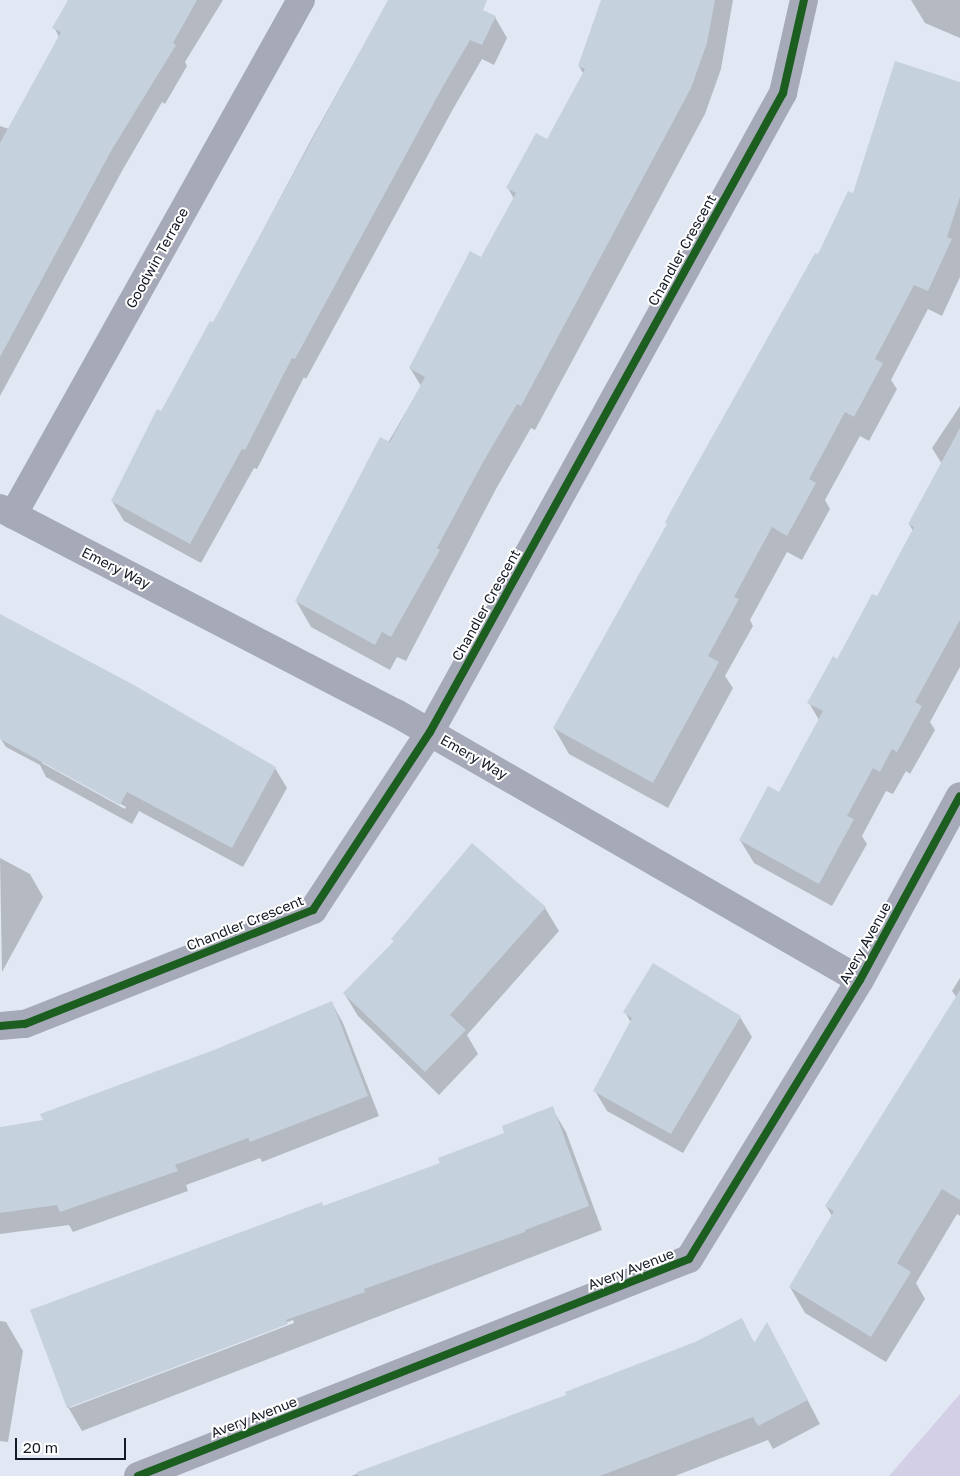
<!DOCTYPE html>
<html>
<head>
<meta charset="utf-8">
<style>
  body { margin:0 }
  #map { position:relative; width:960px; height:1476px; overflow:hidden; background:#e2e8f3; font-family:"Golos Text",sans-serif }
  div>[style] { position:absolute }
  .green>* { inset:0; background:#d2cfe7 }
  .shadow>* { inset:0; background:#0003 }
  .building>* { inset:0; background:#c5d1dc }
  .street>* { height:28px; margin:-14px; padding:0 14px; transform-origin:14px; border-radius:14px; background:#a6a9b7 }
  .cycleway>* { height:8px; margin:-4px; padding:0 4px; transform-origin:4px; border-radius:4px; background:#1b5e20 }
  span { translate:-50% -50%; white-space:nowrap; text-align:center; line-height:1.15; -webkit-text-stroke:4px #fff; paint-order:stroke }
  .street-label { font-size:14px; color:#131a25 }
  .scale { position:absolute; left:15px; top:1438px; width:111px; height:22px; box-sizing:border-box; border:2px solid #131a25; border-top:0; padding-left:6px; font-size:15px; line-height:18px; white-space:nowrap; color:#131a25; -webkit-text-stroke:4px #fff; paint-order:stroke }
</style>
</head>
<body>
<div id="map">
  <div class="green">
    <div style="clip-path:polygon(960px 1394px,960px 1476px,889px 1476px)"></div>
  </div>
  <div class="shadow">
    <div style="clip-path:polygon(69px 0,223px 0,185px 62px,187px 66px,165px 104px,162px 102px,122px 171px,0 396px,0 126px,9px 129px,59px 37px,54px 27px)"></div>
    <div style="clip-path:polygon(393px 0,459px 0,495px 17px,507px 38px,494px 65px,482px 59px,453px 109px,306px 379px,304px 377px,257px 469px,254px 468px,201px 563px,124px 521px,112px 501px,213px 324px,311px 140px,385px 7px)"></div>
    <div style="clip-path:polygon(602px 0,733px 0,721px 69px,705px 114px,535px 430px,531px 428px,496px 489px,406px 661px,397px 657px,390px 670px,311px 627px,296px 601px,421px 386px,410px 368px,482px 258px,514px 199px,508px 188px,548px 141px,584px 75px,579px 66px)"></div>
    <div style="clip-path:polygon(911px 0,960px 0,960px 38px,925px 23px)"></div>
    <div style="clip-path:polygon(960px 84px,960px 277px,942px 316px,928px 309px,891px 380px,897px 389px,869px 441px,860px 436px,825px 500px,830px 509px,802px 560px,787px 552px,750px 620px,753px 626px,725px 676px,733px 688px,668px 808px,569px 754px,554px 728px,853px 194px)"></div>
    <div style="clip-path:polygon(960px 406px,960px 667px,930px 722px,935px 730px,910px 774px,906px 771px,893px 794px,886px 791px,862px 836px,867px 844px,832px 906px,754px 863px,740px 840px,780px 794px,819px 720px,809px 703px,877px 598px,913px 531px,909px 524px,942px 464px,932px 448px)"></div>
    <div style="clip-path:polygon(evenodd,0 615px,275px 768px,287px 788px,243px 867px,139px 811px,132px 824px,46px 777px,40px 765px,6px 747px,0 738px,0 615px,42px 760px,126px 807px,125px 809px,42px 763px,42px 760px)"></div>
    <div style="clip-path:polygon(0 858px,30px 874px,43px 897px,2px 972px)"></div>
    <div style="clip-path:polygon(545px 908px,559px 931px,467px 1035px,478px 1054px,439px 1095px,358px 1016px,344px 993px,394px 942px,393px 940px)"></div>
    <div style="clip-path:polygon(960px 978px,960px 1216px,957px 1214px,916px 1283px,925px 1299px,886px 1362px,805px 1313px,790px 1287px,832px 1216px,826px 1206px,957px 998px,952px 991px)"></div>
    <div style="clip-path:polygon(332px 1003px,343px 1023px,379px 1116px,262px 1162px,260px 1158px,186px 1185px,188px 1191px,73px 1232px,69px 1225px,0 1234px,0 1128px,44px 1122px)"></div>
    <div style="clip-path:polygon(625px 1012px,740px 1017px,752px 1037px,683px 1153px,607px 1111px,595px 1091px,631px 1023px)"></div>
    <div style="clip-path:polygon(evenodd,552px 1108px,566px 1132px,602px 1230px,82px 1431px,68px 1407px,32px 1311px,321px 1203px,324px 1207px,442px 1163px,440px 1158px,506px 1134px,503px 1126px,552px 1108px,293px 1320px,294px 1323px,70px 1408px,70px 1405px,293px 1320px)"></div>
    <div style="clip-path:polygon(741px 1320px,755px 1344px,780px 1347px,820px 1424px,773px 1449px,768px 1440px,675px 1476px,351px 1476px,568px 1396px,696px 1344px)"></div>
    <div style="clip-path:polygon(0 1321px,6px 1322px,23px 1351px,8px 1442px,0 1441px)"></div>
  </div>
  <div class="building">
    <div style="clip-path:polygon(68px 0,197px 0,173px 43px,176px 45px,111px 151px,0 357px,0 143px,61px 32px,52px 28px)"></div>
    <div style="clip-path:polygon(388px 0,487px 0,483px 10px,496px 16px,482px 45px,470px 40px,442px 88px,295px 359px,292px 358px,245px 450px,242px 449px,190px 544px,111px 501px,157px 409px,161px 411px,210px 321px,213px 322px)"></div>
    <div style="clip-path:polygon(601px 0,715px 0,707px 43px,691px 88px,521px 406px,517px 404px,482px 464px,437px 548px,440px 550px,423px 580px,391px 637px,382px 632px,375px 645px,295px 601px,380px 437px,390px 442px,425px 377px,409px 368px,470px 251px,481px 257px,516px 193px,506px 188px,536px 133px,547px 139px,585px 69px,578px 66px)"></div>
    <div style="clip-path:polygon(895px 61px,960px 82px,960px 197px,947px 237px,952px 239px,928px 291px,914px 285px,875px 359px,883px 363px,854px 417px,845px 412px,809px 479px,816px 483px,787px 536px,772px 527px,734px 597px,739px 599px,708px 656px,719px 662px,653px 783px,553px 728px,667px 524px,665px 522px,683px 489px,815px 253px,818px 254px,848px 191px,853px 193px)"></div>
    <div style="clip-path:polygon(960px 428px,960px 620px,915px 702px,922px 706px,897px 752px,892px 749px,880px 772px,873px 768px,847px 816px,854px 819px,819px 884px,739px 840px,768px 786px,779px 792px,823px 711px,807px 703px,833px 656px,837px 659px,872px 594px,877px 596px,914px 527px,908px 524px)"></div>
    <div style="clip-path:polygon(0 614px,132px 684px,276px 767px,232px 848px,127px 792px,120px 805px,0 739px)"></div>
    <div style="clip-path:polygon(472px 843px,546px 907px,450px 1015px,466px 1030px,425px 1072px,343px 993px,394px 941px,391px 939px)"></div>
    <div style="clip-path:polygon(653px 963px,741px 1016px,671px 1134px,593px 1091px,632px 1018px,623px 1012px)"></div>
    <div style="clip-path:polygon(960px 990px,960px 1200px,942px 1189px,897px 1263px,911px 1272px,871px 1337px,789px 1287px,834px 1211px,825px 1206px)"></div>
    <div style="clip-path:polygon(332px 1001px,368px 1096px,250px 1142px,248px 1138px,175px 1165px,178px 1171px,60px 1212px,57px 1205px,0 1213px,0 1127px,43px 1120px,40px 1114px,214px 1050px)"></div>
    <div style="clip-path:polygon(553px 1106px,589px 1206px,525px 1230px,525px 1232px,364px 1289px,365px 1292px,286px 1320px,288px 1324px,67px 1408px,30px 1310px,322px 1202px,323px 1206px,440px 1163px,438px 1158px,504px 1133px,502px 1126px)"></div>
    <div style="clip-path:polygon(742px 1318px,754px 1343px,767px 1322px,808px 1400px,758px 1426px,753px 1417px,600px 1476px,358px 1476px,357px 1472px,566px 1395px,565px 1392px,695px 1342px)"></div>
  </div>
  <div class="street">
    <div style="left:0;top:508px;width:446px;rotate:27.4deg"></div>
    <div style="left:396px;top:713px;width:535px;rotate:29.92deg"></div>
    <div style="left:13px;top:515px;width:590px;rotate:-60.79deg"></div>
    <div style="left:0;top:1026px;width:25px;rotate:-5deg"></div>
    <div style="left:25px;top:1024px;width:310px;rotate:-21.6deg"></div>
    <div style="left:313px;top:910px;width:213px;rotate:-56.7deg"></div>
    <div style="left:430px;top:732px;width:730px;rotate:-61.08deg"></div>
    <div style="left:783px;top:93px;width:95px;rotate:-77.3deg"></div>
    <div style="left:138px;top:1476px;width:592px;rotate:-21.5deg"></div>
    <div style="left:689px;top:1259px;width:327px;rotate:-58.5deg"></div>
    <div style="left:860px;top:980px;width:209px;rotate:-61.5deg"></div>
  </div>
  <div class="cycleway">
    <div style="left:0;top:1026px;width:25px;rotate:-5deg"></div>
    <div style="left:25px;top:1024px;width:310px;rotate:-21.6deg"></div>
    <div style="left:313px;top:910px;width:213px;rotate:-56.7deg"></div>
    <div style="left:430px;top:732px;width:730px;rotate:-61.08deg"></div>
    <div style="left:783px;top:93px;width:95px;rotate:-77.3deg"></div>
    <div style="left:138px;top:1476px;width:592px;rotate:-21.5deg"></div>
    <div style="left:689px;top:1259px;width:327px;rotate:-58.5deg"></div>
    <div style="left:860px;top:980px;width:209px;rotate:-61.5deg"></div>
  </div>
  <div class="street-label">
    <span style="left:682px;top:250px;rotate:-61deg">Chandler Crescent</span>
    <span style="left:157px;top:258px;rotate:-61deg">Goodwin Terrace</span>
    <span style="left:116px;top:568px;rotate:27deg">Emery Way</span>
    <span style="left:486px;top:605px;rotate:-61deg">Chandler Crescent</span>
    <span style="left:474px;top:757px;rotate:30deg">Emery Way</span>
    <span style="left:245px;top:923px;rotate:-22deg">Chandler Crescent</span>
    <span style="left:865px;top:943px;rotate:-61deg">Avery Avenue</span>
    <span style="left:631px;top:1269px;rotate:-21deg">Avery Avenue</span>
    <span style="left:254px;top:1417px;rotate:-21deg">Avery Avenue</span>
  </div>
  <div class="scale">20 m</div>
</div>
</body>
</html>
